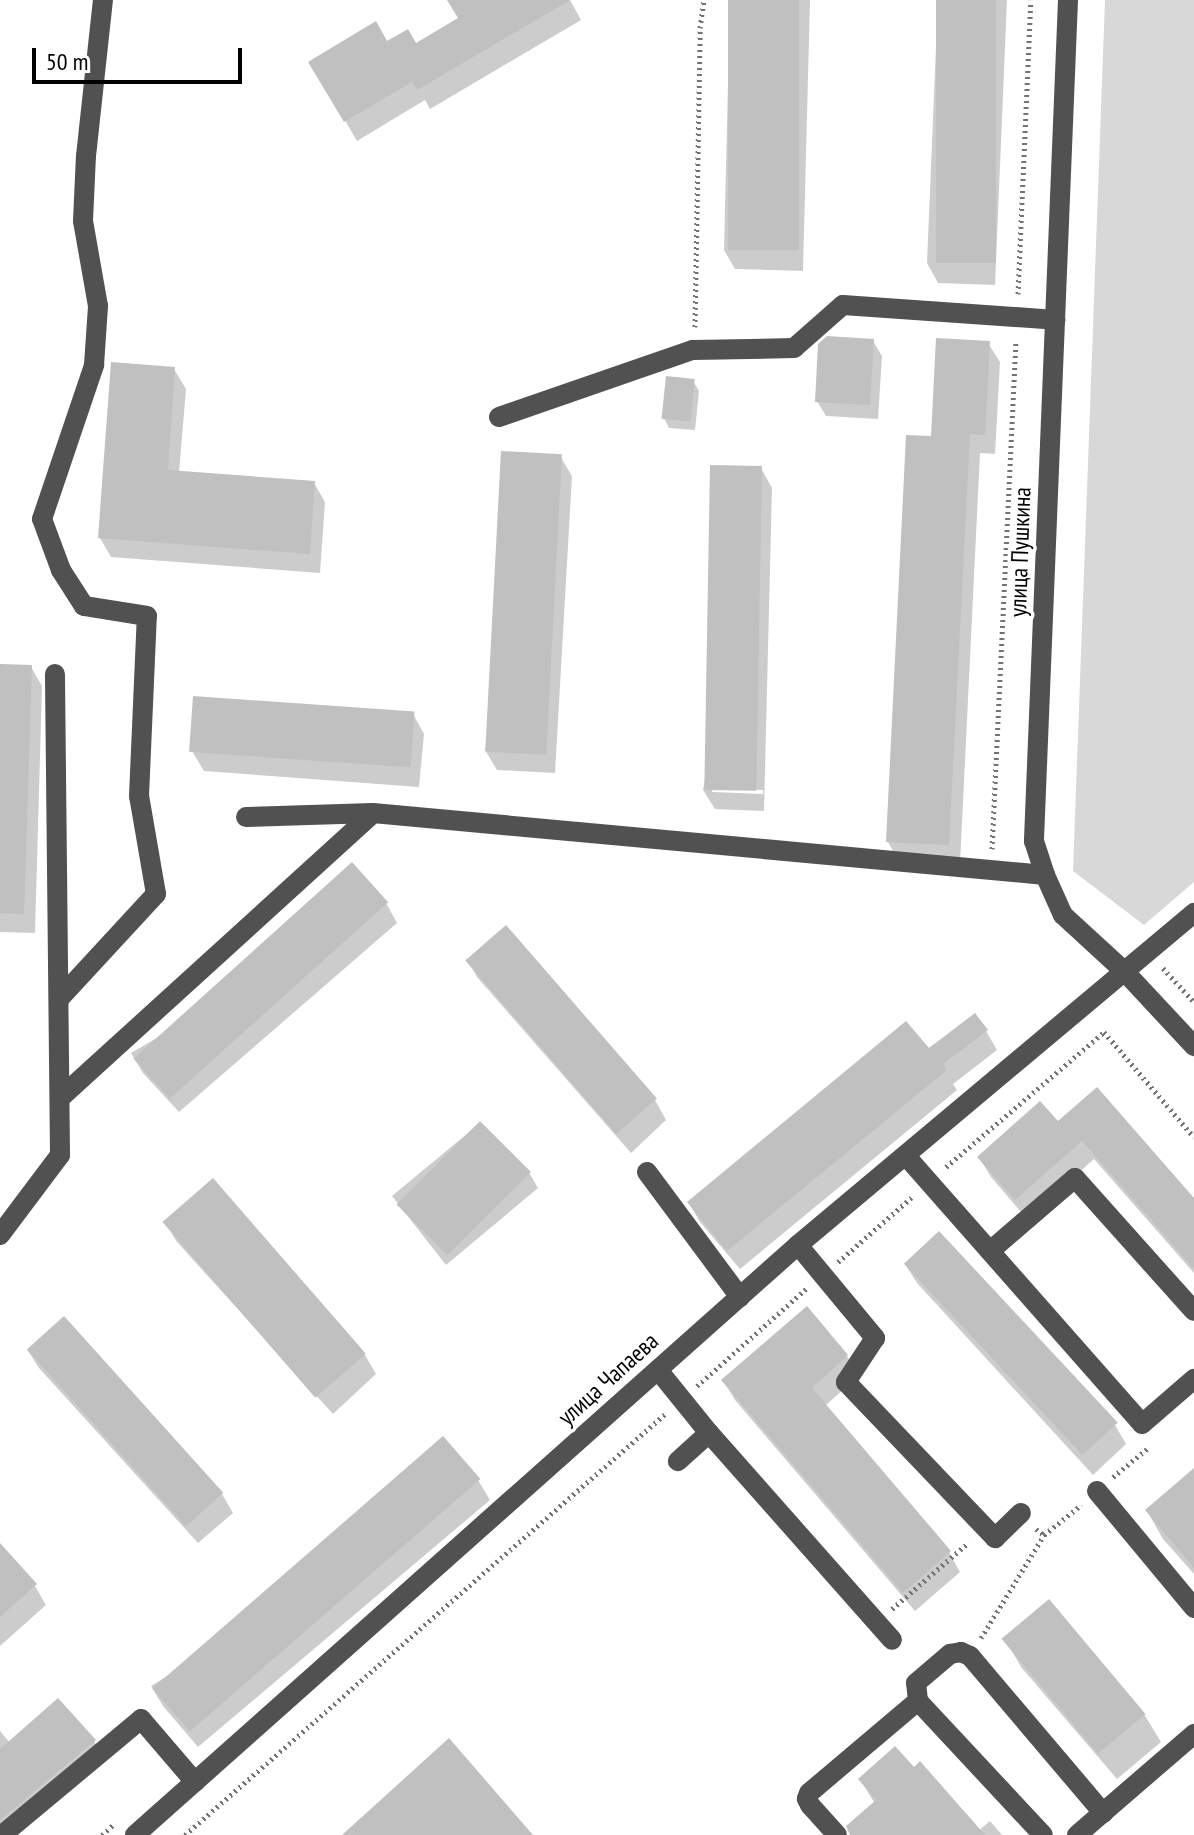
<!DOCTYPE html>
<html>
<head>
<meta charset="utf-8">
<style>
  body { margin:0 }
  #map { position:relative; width:1194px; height:1835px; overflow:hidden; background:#fff; font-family:"PT Sans Narrow",sans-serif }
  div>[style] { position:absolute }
  .green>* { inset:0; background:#d8d8d8 }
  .shadow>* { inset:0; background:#0003 }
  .building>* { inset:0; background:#c0c0c0; transform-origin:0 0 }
  .path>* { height:5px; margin-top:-2.5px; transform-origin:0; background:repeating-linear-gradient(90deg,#737373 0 2px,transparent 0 6px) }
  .minor>* { height:20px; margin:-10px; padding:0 10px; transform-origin:10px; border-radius:10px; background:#515151 }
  span { translate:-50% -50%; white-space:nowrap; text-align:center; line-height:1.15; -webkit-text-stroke:7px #fff; paint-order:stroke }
  .street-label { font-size:24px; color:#000 }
  .scale { position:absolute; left:32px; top:48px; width:210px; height:36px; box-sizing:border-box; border:4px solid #000; border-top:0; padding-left:10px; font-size:24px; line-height:28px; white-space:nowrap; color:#000; -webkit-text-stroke:6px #fff; paint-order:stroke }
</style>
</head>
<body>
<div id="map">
  <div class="green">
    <div style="clip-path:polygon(1105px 0,1194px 0,1194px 882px,1144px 925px,1073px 871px)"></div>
  </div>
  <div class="shadow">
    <div style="clip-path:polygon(464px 0,570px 0,581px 20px,430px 109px,425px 100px,357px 141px,311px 62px,387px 44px,415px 46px,460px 19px)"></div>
    <div style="clip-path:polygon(730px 0,810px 0,803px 271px,735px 269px,724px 250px)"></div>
    <div style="clip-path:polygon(938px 0,1007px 0,995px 285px,938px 283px,927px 263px)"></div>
    <div style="clip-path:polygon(873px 341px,882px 356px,878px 419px,826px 416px,817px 401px)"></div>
    <div style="clip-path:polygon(988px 343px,1000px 362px,995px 454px,980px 453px,960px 864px,899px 861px,888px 842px,933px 438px)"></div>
    <div style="clip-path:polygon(174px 369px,186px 389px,179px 473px,314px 483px,325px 502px,320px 573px,111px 557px,100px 538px)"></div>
    <div style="clip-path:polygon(693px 381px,699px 391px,695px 430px,669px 428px,664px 418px)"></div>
    <div style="clip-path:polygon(560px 456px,572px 476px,555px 773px,497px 770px,485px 750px)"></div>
    <div style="clip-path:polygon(evenodd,761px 468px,772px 488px,764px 811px,715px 809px,703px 790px,761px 468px,712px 788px,763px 790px,763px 794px,712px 792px,712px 788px)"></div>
    <div style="clip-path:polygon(0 666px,31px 667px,42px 686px,35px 933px,0 932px)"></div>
    <div style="clip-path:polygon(413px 714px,424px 734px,419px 787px,204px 771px,192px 751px)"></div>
    <div style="clip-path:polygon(386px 903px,397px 923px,179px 1112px,143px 1073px,131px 1053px)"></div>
    <div style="clip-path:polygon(466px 957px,655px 1100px,666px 1120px,631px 1153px,477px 977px)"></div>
    <div style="clip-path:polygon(986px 1031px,997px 1050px,953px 1084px,957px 1090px,740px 1269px,700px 1222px,689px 1203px,929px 1051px)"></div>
    <div style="clip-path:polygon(480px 1123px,530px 1174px,538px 1188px,446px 1265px,392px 1196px)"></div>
    <div style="clip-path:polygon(1058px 1124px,1194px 1201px,1194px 1273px,1094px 1159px,1027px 1219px,991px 1177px,979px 1157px)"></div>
    <div style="clip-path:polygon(165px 1222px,365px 1355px,376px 1374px,333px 1414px,177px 1242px)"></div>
    <div style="clip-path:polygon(905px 1264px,1115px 1425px,1126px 1444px,1093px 1475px,917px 1283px)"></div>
    <div style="clip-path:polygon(27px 1349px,222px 1494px,233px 1513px,198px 1543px,39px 1368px)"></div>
    <div style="clip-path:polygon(847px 1356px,858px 1376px,825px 1406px,949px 1552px,960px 1572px,915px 1611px,735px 1400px,723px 1380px)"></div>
    <div style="clip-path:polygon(478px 1480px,490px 1500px,198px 1747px,163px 1706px,151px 1686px)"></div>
    <div style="clip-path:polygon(1194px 1484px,1194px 1574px,1163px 1539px,1147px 1511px)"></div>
    <div style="clip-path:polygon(0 1546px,35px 1586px,46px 1605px,0 1646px)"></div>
    <div style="clip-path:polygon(1005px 1639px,1144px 1714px,1161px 1742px,1117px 1779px,1021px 1667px)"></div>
    <div style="clip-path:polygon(0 1731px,10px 1743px,94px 1741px,106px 1760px,0 1835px)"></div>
    <div style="clip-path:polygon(860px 1779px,978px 1831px,990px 1821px,1002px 1835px,857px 1835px,875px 1804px)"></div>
  </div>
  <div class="building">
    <div style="clip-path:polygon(447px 0,570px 0,417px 90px,412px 82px,344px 122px,308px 62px,376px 21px,387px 41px,408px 29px,416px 43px,458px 18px)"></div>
    <div style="left:728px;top:0;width:71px;height:250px"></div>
    <div style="left:936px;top:0;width:60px;height:263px"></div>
    <div style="clip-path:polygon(827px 336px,874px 339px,870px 405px,815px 402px,818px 344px)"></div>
    <div style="clip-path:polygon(936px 338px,990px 341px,985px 435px,970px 434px,949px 845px,886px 842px,906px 435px,931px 436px)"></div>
    <div style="clip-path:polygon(111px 362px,175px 367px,168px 470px,315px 481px,310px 554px,98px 538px)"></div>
    <div style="left:666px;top:376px;width:29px;height:43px;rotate:6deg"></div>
    <div style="left:501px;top:451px;width:61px;height:301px;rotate:3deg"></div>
    <div style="left:710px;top:465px;width:52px;height:325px;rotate:1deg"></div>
    <div style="clip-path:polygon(0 664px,32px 665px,24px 914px,0 913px)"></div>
    <div style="left:193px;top:696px;width:222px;height:56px;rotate:4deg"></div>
    <div style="left:352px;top:862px;width:54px;height:294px;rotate:48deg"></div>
    <div style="left:506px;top:925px;width:230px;height:54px;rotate:49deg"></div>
    <div style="clip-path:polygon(975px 1013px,988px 1030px,943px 1064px,947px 1070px,727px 1251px,687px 1202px,906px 1021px,929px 1048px)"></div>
    <div style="clip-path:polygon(1097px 1087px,1194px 1198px,1194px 1269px,1082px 1141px,1015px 1200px,977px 1157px,1040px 1101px,1058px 1121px)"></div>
    <div style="left:480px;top:1121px;width:72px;height:118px;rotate:45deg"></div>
    <div style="left:213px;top:1178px;width:233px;height:67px;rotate:49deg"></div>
    <div style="left:939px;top:1231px;width:262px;height:48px;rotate:47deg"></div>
    <div style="clip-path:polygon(807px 1306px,848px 1355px,812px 1388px,951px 1551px,903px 1593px,721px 1380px)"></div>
    <div style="left:64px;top:1316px;width:238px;height:50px;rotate:48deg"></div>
    <div style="left:443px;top:1436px;width:57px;height:385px;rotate:49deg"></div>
    <div style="clip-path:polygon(1194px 1468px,1194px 1568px,1145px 1510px)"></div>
    <div style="clip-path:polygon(0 1543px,37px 1584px,0 1617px)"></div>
    <div style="left:1049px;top:1599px;width:150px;height:62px;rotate:50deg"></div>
    <div style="clip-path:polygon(58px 1698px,96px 1740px,0 1820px,0 1749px)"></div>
    <div style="clip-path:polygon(449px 1738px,533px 1835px,342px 1835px)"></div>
    <div style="clip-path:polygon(895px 1746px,914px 1767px,920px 1761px,985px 1835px,850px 1835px,846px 1826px,876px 1800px,858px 1779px)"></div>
  </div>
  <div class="path">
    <div style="left:1018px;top:294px;width:294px;rotate:-87.5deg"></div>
    <div style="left:695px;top:327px;width:299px;rotate:-89deg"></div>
    <div style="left:700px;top:28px;width:28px;rotate:-82deg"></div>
    <div style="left:992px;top:849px;width:510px;rotate:-87.3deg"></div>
    <div style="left:1163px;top:968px;width:46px;rotate:47.6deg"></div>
    <div style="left:946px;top:1167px;width:208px;rotate:-40.5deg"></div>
    <div style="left:1104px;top:1032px;width:138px;rotate:49.4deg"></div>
    <div style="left:838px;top:1262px;width:98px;rotate:-41.3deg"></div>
    <div style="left:697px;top:1386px;width:146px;rotate:-41.7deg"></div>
    <div style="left:1113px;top:1477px;width:45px;rotate:-39.6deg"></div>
    <div style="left:1036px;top:1529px;width:10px;rotate:37deg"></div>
    <div style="left:1044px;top:1535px;width:48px;rotate:-39deg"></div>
    <div style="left:892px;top:1609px;width:102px;rotate:-41deg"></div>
    <div style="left:981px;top:1638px;width:121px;rotate:-58.5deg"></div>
    <div style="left:102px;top:1835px;width:15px;rotate:-42deg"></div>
    <div style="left:185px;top:1835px;width:638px;rotate:-41.25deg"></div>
  </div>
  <div class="minor">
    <div style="left:1068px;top:0;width:842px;rotate:92.32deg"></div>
    <div style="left:1034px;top:841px;width:36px;rotate:72deg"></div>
    <div style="left:1045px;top:875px;width:44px;rotate:65.8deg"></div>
    <div style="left:1063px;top:915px;width:86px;rotate:42.6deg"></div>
    <div style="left:1126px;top:973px;width:100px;rotate:47deg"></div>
    <div style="left:499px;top:417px;width:205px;rotate:-19.1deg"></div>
    <div style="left:693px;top:350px;width:101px;rotate:-1.1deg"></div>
    <div style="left:794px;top:348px;width:65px;rotate:-41.3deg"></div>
    <div style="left:843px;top:305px;width:213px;rotate:4deg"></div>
    <div style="left:246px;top:817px;width:127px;rotate:-1.8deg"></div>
    <div style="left:373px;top:813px;width:675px;rotate:5.27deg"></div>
    <div style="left:59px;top:999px;width:143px;rotate:-47.3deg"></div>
    <div style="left:156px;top:894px;width:99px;rotate:-99.8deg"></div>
    <div style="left:139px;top:796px;width:180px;rotate:-87.5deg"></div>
    <div style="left:147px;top:616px;width:64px;rotate:-171deg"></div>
    <div style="left:84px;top:606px;width:43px;rotate:-122.6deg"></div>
    <div style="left:61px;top:570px;width:54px;rotate:-110.4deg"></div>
    <div style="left:42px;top:519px;width:163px;rotate:-71.3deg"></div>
    <div style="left:94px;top:365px;width:59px;rotate:-86.1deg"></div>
    <div style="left:98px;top:306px;width:86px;rotate:-100deg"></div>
    <div style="left:83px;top:221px;width:65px;rotate:-87.4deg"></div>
    <div style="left:86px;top:156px;width:157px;rotate:-83.8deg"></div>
    <div style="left:60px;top:1098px;width:423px;rotate:-42.3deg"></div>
    <div style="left:906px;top:1156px;width:357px;rotate:48.6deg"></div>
    <div style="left:1142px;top:1424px;width:69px;rotate:-40.9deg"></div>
    <div style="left:647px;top:1172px;width:156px;rotate:53.4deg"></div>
    <div style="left:0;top:1235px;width:100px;rotate:-53.1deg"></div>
    <div style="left:60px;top:1155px;width:481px;rotate:-90.6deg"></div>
    <div style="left:798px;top:1245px;width:121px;rotate:50.4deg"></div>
    <div style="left:875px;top:1338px;width:53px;rotate:123.4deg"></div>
    <div style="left:846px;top:1382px;width:216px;rotate:46.3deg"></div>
    <div style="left:995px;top:1538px;width:36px;rotate:-44deg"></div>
    <div style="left:990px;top:1251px;width:112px;rotate:-40.7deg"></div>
    <div style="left:1075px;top:1178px;width:178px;rotate:48.2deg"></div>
    <div style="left:658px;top:1370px;width:81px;rotate:51deg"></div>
    <div style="left:709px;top:1433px;width:42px;rotate:137.9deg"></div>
    <div style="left:709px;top:1433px;width:276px;rotate:48.5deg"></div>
    <div style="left:1097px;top:1491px;width:152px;rotate:50.3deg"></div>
    <div style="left:918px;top:1701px;width:18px;rotate:-96deg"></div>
    <div style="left:916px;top:1683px;width:45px;rotate:-40.5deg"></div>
    <div style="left:950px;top:1654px;width:11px;rotate:-10deg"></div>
    <div style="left:961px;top:1652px;width:10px;rotate:24deg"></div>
    <div style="left:970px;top:1656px;width:206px;rotate:49.7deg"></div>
    <div style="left:2px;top:1835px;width:181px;rotate:-39.8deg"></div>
    <div style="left:141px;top:1719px;width:83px;rotate:49.4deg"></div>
    <div style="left:135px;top:1835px;width:888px;rotate:-41.67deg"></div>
    <div style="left:798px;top:1245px;width:517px;rotate:-39.98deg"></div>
    <div style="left:837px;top:1835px;width:40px;rotate:-132deg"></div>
    <div style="left:810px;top:1805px;width:7px;rotate:-117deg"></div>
    <div style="left:807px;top:1799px;width:6px;rotate:-72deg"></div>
    <div style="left:809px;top:1793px;width:143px;rotate:-40.2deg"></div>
    <div style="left:918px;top:1701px;width:183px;rotate:47deg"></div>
    <div style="left:1077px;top:1835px;width:155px;rotate:-40.8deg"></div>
  </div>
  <div class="street-label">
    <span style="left:1020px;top:552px;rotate:-88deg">улица Пушкина</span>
    <span style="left:608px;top:1379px;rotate:-42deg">улица Чапаева</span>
  </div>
  <div class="scale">50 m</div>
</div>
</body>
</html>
